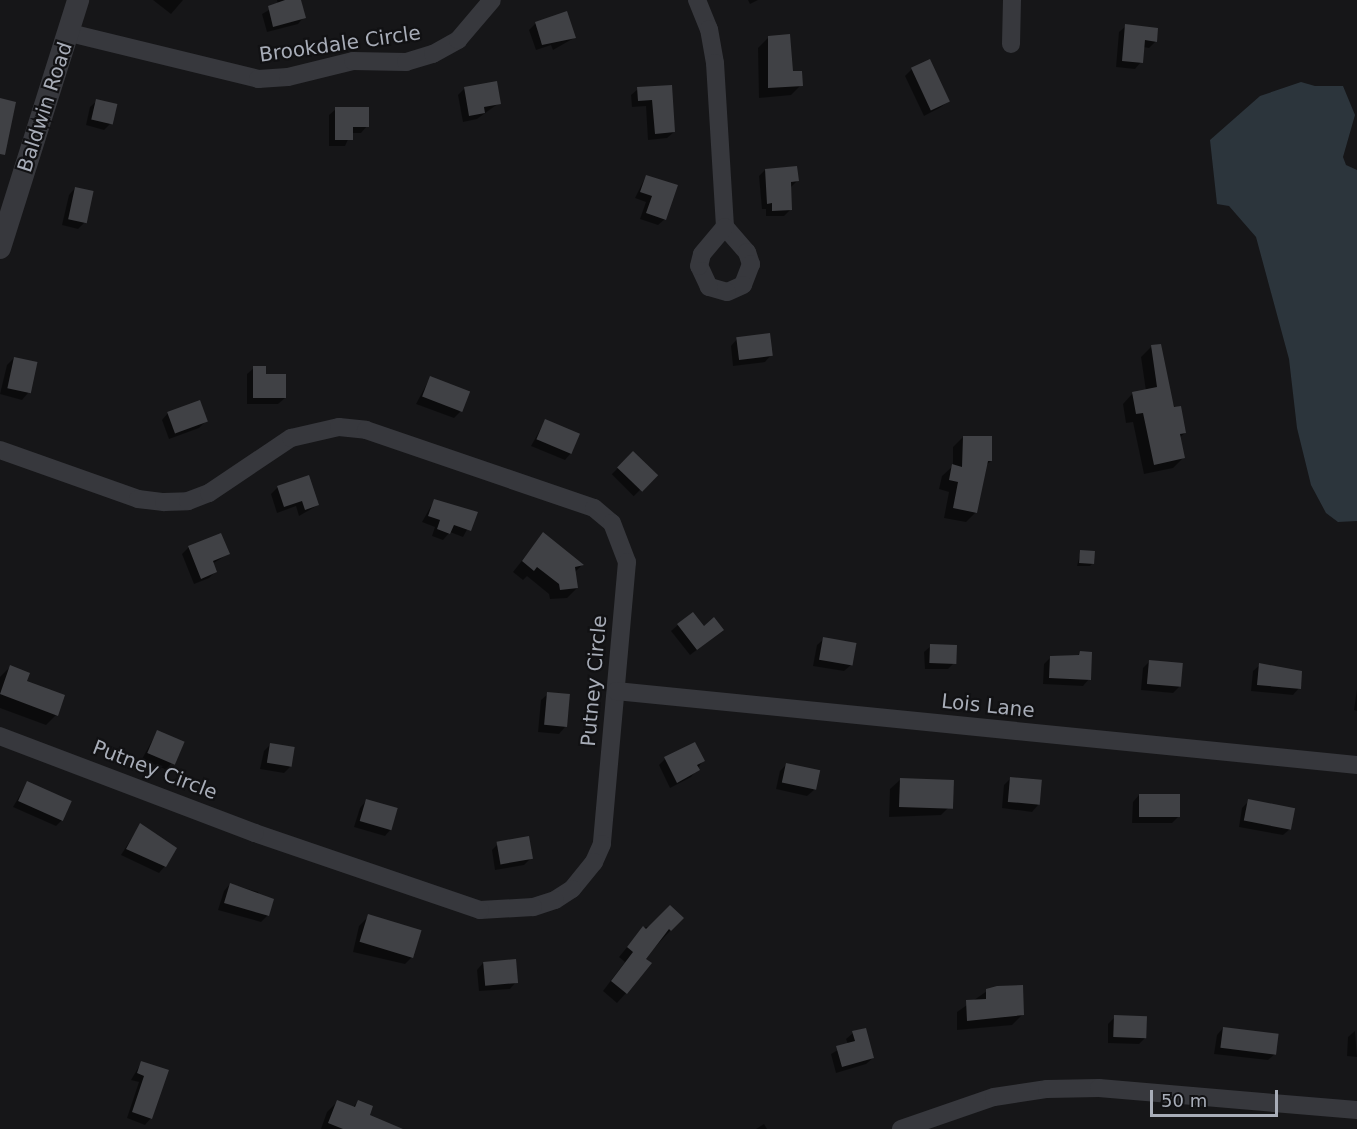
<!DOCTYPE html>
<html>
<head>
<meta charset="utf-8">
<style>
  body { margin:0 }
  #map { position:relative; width:1357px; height:1129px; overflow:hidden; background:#161618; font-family:"DejaVu Sans",sans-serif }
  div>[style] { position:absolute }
  .water>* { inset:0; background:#2c353c }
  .shadow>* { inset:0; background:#0007; transform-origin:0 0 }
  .building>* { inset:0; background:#404145; transform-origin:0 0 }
  .minor>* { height:18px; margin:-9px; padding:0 9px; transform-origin:9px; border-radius:9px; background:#37383d }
  .tertiary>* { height:22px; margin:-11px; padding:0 11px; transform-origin:11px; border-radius:11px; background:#37383d }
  span { translate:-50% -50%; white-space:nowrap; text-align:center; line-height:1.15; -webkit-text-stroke:4.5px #111113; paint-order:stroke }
  .street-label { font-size:20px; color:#a8adb8 }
  .scale { position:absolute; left:1150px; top:1090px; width:128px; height:27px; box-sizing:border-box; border:3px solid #a8adb8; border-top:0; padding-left:8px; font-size:18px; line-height:21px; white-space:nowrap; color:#a8adb8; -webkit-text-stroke:4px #111113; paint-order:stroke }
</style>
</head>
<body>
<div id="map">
  <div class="water">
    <div style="clip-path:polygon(1301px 82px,1315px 86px,1343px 86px,1355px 115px,1343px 157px,1346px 165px,1357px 170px,1357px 521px,1338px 522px,1326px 513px,1311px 485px,1297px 428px,1289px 359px,1256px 237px,1229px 206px,1217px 204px,1210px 140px,1260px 96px)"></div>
  </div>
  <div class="shadow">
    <div style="clip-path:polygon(153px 0,183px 0,171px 14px)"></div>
    <div style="clip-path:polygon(277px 0,300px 0,304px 17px,298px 24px,267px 32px,262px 14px,278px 5px)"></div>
    <div style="clip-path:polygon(748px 0,758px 0,750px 4px)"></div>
    <div style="clip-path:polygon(566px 13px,574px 38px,553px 50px,551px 45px,536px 50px,529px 30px,535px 24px)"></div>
    <div style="clip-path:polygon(1126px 26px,1156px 41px,1149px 48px,1143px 47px,1141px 62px,1135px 69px,1116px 67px,1119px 32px)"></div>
    <div style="clip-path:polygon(769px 37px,801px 85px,791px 95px,759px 98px,758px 48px)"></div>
    <div style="clip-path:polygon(912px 69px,948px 101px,941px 107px,924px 116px,905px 76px)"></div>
    <div style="clip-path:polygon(670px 86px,674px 132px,667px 138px,648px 140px,646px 106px,632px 107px,631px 95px,638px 89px)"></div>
    <div style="clip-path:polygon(464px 89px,499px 103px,477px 119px,463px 122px,458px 95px)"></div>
    <div style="clip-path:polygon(97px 101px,111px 123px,104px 130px,86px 125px,90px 107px)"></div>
    <div style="clip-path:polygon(336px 109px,367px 126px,361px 133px,351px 133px,345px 146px,329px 146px,329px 115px)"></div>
    <div style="clip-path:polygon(765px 170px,797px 181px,791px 187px,790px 210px,784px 216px,766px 216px,766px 209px,762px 209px,759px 176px)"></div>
    <div style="clip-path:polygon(646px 176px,665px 219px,658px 225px,640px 219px,646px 202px,635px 198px)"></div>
    <div style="clip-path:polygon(75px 188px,85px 222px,78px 229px,62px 225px,69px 195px)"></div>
    <div style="clip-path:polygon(737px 339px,771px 355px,765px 362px,733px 366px,731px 346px)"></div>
    <div style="clip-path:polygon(1151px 347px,1185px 433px,1179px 438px,1183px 458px,1173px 468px,1144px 474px,1133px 422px,1126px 423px,1123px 404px,1132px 394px,1146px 391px,1141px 357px)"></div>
    <div style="clip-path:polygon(14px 358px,28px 393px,22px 400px,0 394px,7px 365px)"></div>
    <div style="clip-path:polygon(254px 368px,285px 398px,278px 404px,247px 404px,247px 374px)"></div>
    <div style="clip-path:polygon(430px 378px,460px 412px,454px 418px,416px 404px)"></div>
    <div style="clip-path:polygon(168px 413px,206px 421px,199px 428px,169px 439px,162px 420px)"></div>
    <div style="clip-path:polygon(545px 421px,571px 453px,565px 460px,531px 446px)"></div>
    <div style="clip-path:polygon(963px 437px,991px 461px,985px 466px,976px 512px,966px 522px,944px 518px,949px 492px,939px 489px,942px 476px,953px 466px,953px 447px)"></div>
    <div style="left:633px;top:453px;width:31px;height:30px;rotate:45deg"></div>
    <div style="clip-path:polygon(278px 487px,318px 505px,299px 516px,296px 506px,277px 513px,271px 494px)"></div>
    <div style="clip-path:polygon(434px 501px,476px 513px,463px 537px,450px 532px,443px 540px,432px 536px,435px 527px,422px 522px)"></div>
    <div style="clip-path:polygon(543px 534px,582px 565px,574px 573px,577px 588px,567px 598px,550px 599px,549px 594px,527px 576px,523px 580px,513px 572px)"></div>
    <div style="clip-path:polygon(189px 547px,228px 554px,212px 564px,215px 572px,209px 578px,194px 584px,182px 554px)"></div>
    <div style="clip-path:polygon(1081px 551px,1093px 563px,1090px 566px,1077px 566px)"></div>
    <div style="clip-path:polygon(678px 625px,703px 628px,715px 636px,690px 655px,671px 631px)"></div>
    <div style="clip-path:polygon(824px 639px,851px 665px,844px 671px,813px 666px,817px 645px)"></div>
    <div style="clip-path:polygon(931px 646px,955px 662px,948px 669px,925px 669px,924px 652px)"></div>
    <div style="clip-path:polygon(1080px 653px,1089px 679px,1083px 686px,1043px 684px,1044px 664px,1050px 658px,1077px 656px)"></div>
    <div style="clip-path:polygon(1149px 662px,1180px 686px,1173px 693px,1141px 690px,1143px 668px)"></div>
    <div style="clip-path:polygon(1260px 665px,1280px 667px,1299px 688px,1293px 695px,1251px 691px,1253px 671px)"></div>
    <div style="clip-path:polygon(10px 667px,56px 715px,46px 725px,0 708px,0 677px)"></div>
    <div style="clip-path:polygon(1357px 689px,1357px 711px,1354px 710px)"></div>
    <div style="clip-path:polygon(548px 694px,565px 727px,559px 734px,538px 732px,541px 700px)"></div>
    <div style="clip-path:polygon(157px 732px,183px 743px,167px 770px,142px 759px)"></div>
    <div style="clip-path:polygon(270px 745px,290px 767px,284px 773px,260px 769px,264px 751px)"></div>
    <div style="clip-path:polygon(665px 759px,703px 761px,691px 777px,670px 788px,659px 765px)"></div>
    <div style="clip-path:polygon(787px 764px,814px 790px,807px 796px,776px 789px,780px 771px)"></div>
    <div style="clip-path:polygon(1011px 778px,1038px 805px,1032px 812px,1002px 808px,1004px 785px)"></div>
    <div style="clip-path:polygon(901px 779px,951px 805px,941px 815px,889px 817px,890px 789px)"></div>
    <div style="clip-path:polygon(27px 783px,62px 820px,56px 826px,13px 807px)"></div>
    <div style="clip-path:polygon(1139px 795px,1178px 817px,1172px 823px,1132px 823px,1133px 802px)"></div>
    <div style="clip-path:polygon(366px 801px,391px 829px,385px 836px,354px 827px,360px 808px)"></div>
    <div style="clip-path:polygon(1249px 801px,1290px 829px,1283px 835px,1239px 827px,1242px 808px)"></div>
    <div style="clip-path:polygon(140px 825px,165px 866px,159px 873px,121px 855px)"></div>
    <div style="clip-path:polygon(498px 844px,531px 858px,524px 865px,495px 870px,492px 850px)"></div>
    <div style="clip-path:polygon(230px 884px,258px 892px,268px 915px,261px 922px,218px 910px,224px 891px)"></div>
    <div style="clip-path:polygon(369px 916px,415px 954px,405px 964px,353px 952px,359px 926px)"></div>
    <div style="clip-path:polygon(682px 918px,644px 959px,626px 993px,617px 1003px,603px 991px,625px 962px,619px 957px,643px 928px)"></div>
    <div style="clip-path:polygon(483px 963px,516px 982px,510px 989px,479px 991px,477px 970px)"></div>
    <div style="clip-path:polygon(987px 991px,1023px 1014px,1012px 1025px,957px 1030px,957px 1012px)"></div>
    <div style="clip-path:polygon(1115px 1017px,1146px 1037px,1139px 1044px,1108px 1043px,1108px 1024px)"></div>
    <div style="clip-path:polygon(1223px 1028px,1275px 1054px,1268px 1060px,1214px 1054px,1217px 1035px)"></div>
    <div style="clip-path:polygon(1355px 1031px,1357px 1057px,1347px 1056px,1348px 1037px)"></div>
    <div style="clip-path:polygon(853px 1033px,873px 1058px,866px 1064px,836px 1073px,831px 1054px,848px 1044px,846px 1039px)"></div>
    <div style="clip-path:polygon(141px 1063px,167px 1071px,151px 1118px,145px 1125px,127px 1118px,139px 1082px,131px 1080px)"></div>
    <div style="clip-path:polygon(337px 1102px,353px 1107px,358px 1102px,368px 1116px,395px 1129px,321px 1129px,327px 1112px)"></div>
    <div style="clip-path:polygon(764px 1124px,767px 1129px,756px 1129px)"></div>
  </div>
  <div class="building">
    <div style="clip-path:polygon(285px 0,301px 0,306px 18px,273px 27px,268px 6px)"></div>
    <div style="clip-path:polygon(567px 11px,576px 38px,542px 45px,535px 22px)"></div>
    <div style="clip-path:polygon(1125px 24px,1158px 28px,1157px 42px,1145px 40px,1143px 63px,1122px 61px)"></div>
    <div style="clip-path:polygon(790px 34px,793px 71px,802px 71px,803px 86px,768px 88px,768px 36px)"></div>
    <div style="left:930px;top:59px;width:47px;height:21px;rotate:65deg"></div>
    <div style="clip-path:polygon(497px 81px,501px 104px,484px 107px,485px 113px,469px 116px,464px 87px)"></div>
    <div style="clip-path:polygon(672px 85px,675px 132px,655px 134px,652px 100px,638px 101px,637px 87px)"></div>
    <div style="clip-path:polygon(0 98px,16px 102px,5px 155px,0 154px)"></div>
    <div style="left:96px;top:99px;width:22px;height:21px;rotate:13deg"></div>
    <div style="clip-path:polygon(335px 107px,369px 107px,369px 127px,353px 127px,353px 140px,335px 140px)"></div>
    <div style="clip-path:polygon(797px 166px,799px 181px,791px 182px,792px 210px,772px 211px,772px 203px,767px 204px,765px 169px)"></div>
    <div style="clip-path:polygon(646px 175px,678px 185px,666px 220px,646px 213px,652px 196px,640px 192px)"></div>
    <div style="left:75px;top:187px;width:19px;height:33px;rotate:12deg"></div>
    <div style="left:770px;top:333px;width:23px;height:34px;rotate:83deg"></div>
    <div style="clip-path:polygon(1161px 344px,1174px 407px,1181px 406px,1186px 433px,1180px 434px,1185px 458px,1154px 465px,1143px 413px,1136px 414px,1132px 392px,1157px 387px,1151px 345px)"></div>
    <div style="left:14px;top:357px;width:24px;height:32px;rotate:12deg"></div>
    <div style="clip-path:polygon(253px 366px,266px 366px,266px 374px,286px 374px,286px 398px,253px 398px)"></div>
    <div style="left:430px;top:376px;width:43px;height:22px;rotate:21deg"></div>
    <div style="left:200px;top:400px;width:23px;height:35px;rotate:70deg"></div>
    <div style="left:545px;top:419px;width:38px;height:22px;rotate:23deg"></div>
    <div style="clip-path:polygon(963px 436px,992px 436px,992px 461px,988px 461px,977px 513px,953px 508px,958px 482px,949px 480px,952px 464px,962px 467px)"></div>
    <div style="left:633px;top:451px;width:35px;height:23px;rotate:44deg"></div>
    <div style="clip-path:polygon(309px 475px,319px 505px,305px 510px,302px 501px,284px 507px,277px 486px)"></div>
    <div style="clip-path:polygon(434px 499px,478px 512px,471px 531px,454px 525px,450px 534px,437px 529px,440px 520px,428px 516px)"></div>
    <div style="clip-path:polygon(543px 532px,584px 565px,575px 567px,578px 588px,560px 590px,559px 584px,537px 567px,534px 571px,522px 561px)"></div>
    <div style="clip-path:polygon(221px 533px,230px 554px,213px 561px,217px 572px,201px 579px,188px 546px)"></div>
    <div style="left:1080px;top:550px;width:15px;height:13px;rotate:4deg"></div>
    <div style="clip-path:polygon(693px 612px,704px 626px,714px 617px,724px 630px,697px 650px,677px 624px)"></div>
    <div style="left:823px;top:637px;width:34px;height:23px;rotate:10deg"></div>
    <div style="left:930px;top:644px;width:27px;height:19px;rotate:2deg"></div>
    <div style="clip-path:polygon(1080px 651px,1092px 652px,1091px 680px,1049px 678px,1050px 656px,1079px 655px)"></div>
    <div style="left:1149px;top:660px;width:34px;height:24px;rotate:5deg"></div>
    <div style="clip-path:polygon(1259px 663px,1302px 671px,1301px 689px,1257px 685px)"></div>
    <div style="clip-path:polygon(10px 665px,30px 673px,27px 681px,65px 695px,58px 716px,0 694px)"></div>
    <div style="left:547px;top:692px;width:23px;height:33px;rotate:5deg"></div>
    <div style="left:157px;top:730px;width:30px;height:25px;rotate:23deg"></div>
    <div style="clip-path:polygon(695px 742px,705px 761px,697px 765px,700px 770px,677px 783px,664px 757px)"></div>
    <div style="left:270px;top:743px;width:25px;height:20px;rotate:9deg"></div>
    <div style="left:786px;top:763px;width:35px;height:20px;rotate:12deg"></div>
    <div style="left:1010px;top:777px;width:32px;height:25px;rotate:5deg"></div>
    <div style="left:900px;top:778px;width:54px;height:29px;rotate:2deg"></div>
    <div style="left:27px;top:781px;width:49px;height:22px;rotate:24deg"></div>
    <div style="left:1139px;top:794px;width:41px;height:23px"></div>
    <div style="left:366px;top:799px;width:33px;height:23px;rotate:16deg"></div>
    <div style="left:1248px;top:799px;width:48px;height:22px;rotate:11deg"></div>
    <div style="clip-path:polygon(140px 823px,177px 848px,166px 867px,126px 849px)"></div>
    <div style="left:529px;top:836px;width:23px;height:33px;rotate:80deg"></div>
    <div style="clip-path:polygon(230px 883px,274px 899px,269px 916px,224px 903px)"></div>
    <div style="clip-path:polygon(670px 905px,684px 918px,671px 931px,669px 929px,646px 959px,652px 963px,627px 994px,611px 981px,633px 952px,627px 947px,643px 926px,646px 929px)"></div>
    <div style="left:368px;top:914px;width:56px;height:29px;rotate:17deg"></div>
    <div style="left:516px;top:959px;width:24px;height:33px;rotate:85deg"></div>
    <div style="clip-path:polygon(1023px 985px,1024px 1015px,967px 1021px,966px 1000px,986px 999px,986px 989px,997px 986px)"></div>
    <div style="left:1114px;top:1015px;width:33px;height:22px;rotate:2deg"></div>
    <div style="left:1223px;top:1027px;width:56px;height:21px;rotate:7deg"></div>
    <div style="clip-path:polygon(866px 1028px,874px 1058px,842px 1067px,836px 1046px,855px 1041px,852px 1031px)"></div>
    <div style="clip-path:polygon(141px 1061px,169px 1070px,152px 1119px,132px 1112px,144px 1076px,137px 1073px)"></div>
    <div style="clip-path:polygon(337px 1100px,355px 1107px,358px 1100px,373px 1106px,370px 1115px,403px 1129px,343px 1129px,328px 1123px)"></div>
  </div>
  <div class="minor">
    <div style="left:697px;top:0;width:31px;rotate:68deg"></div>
    <div style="left:709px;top:29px;width:35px;rotate:80deg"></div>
    <div style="left:715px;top:63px;width:164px;rotate:86.5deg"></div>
    <div style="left:725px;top:227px;width:33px;rotate:49deg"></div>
    <div style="left:747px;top:252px;width:13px;rotate:72deg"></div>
    <div style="left:751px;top:264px;width:22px;rotate:111deg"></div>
    <div style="left:743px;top:285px;width:17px;rotate:156deg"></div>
    <div style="left:727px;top:292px;width:19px;rotate:-164deg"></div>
    <div style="left:709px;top:287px;width:23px;rotate:-115deg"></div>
    <div style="left:699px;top:266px;width:12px;rotate:-76deg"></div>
    <div style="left:702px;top:254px;width:35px;rotate:-50deg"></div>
    <div style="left:70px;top:33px;width:194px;rotate:13.7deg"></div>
    <div style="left:258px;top:79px;width:30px;rotate:-4deg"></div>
    <div style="left:288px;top:77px;width:67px;rotate:-13.8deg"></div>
    <div style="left:353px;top:61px;width:53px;rotate:1.1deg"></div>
    <div style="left:406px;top:62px;width:28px;rotate:-17deg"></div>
    <div style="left:433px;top:54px;width:29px;rotate:-29deg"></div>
    <div style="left:458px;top:40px;width:52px;rotate:-49.6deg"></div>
    <div style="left:1011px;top:44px;width:44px;rotate:-88.7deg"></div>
    <div style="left:0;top:450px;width:146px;rotate:19.5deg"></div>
    <div style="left:138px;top:499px;width:26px;rotate:7deg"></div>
    <div style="left:164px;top:502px;width:24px;rotate:-2deg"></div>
    <div style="left:188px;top:501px;width:22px;rotate:-21deg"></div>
    <div style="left:209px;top:493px;width:99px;rotate:-33.9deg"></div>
    <div style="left:291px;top:438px;width:49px;rotate:-12.9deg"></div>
    <div style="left:339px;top:427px;width:27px;rotate:6deg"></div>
    <div style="left:366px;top:430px;width:241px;rotate:18.9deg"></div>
    <div style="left:594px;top:508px;width:23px;rotate:40deg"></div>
    <div style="left:612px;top:523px;width:42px;rotate:69deg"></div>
    <div style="left:627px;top:562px;width:283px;rotate:95.1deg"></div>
    <div style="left:602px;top:844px;width:20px;rotate:114deg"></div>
    <div style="left:594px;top:862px;width:35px;rotate:129deg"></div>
    <div style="left:572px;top:889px;width:20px;rotate:147deg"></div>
    <div style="left:555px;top:900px;width:23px;rotate:162deg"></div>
    <div style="left:533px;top:907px;width:53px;rotate:176.8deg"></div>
    <div style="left:480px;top:910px;width:238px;rotate:-161.1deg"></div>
    <div style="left:255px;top:833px;width:273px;rotate:-159.2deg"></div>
    <div style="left:616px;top:691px;width:745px;rotate:5.7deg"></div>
    <div style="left:901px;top:1129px;width:98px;rotate:-19deg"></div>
    <div style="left:994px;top:1097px;width:54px;rotate:-8.6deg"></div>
    <div style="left:1047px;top:1089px;width:52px;rotate:-1.1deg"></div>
    <div style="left:1099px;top:1088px;width:259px;rotate:4.9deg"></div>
  </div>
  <div class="tertiary">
    <div style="left:0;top:248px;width:260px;rotate:-72.5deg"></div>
  </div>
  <div class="street-label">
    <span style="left:340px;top:44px;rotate:-8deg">Brookdale Circle</span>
    <span style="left:45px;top:107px;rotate:-72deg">Baldwin Road</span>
    <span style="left:594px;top:681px;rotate:-85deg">Putney Circle</span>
    <span style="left:988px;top:706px;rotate:6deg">Lois Lane</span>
    <span style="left:155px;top:770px;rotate:21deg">Putney Circle</span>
  </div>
  <div class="scale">50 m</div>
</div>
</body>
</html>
